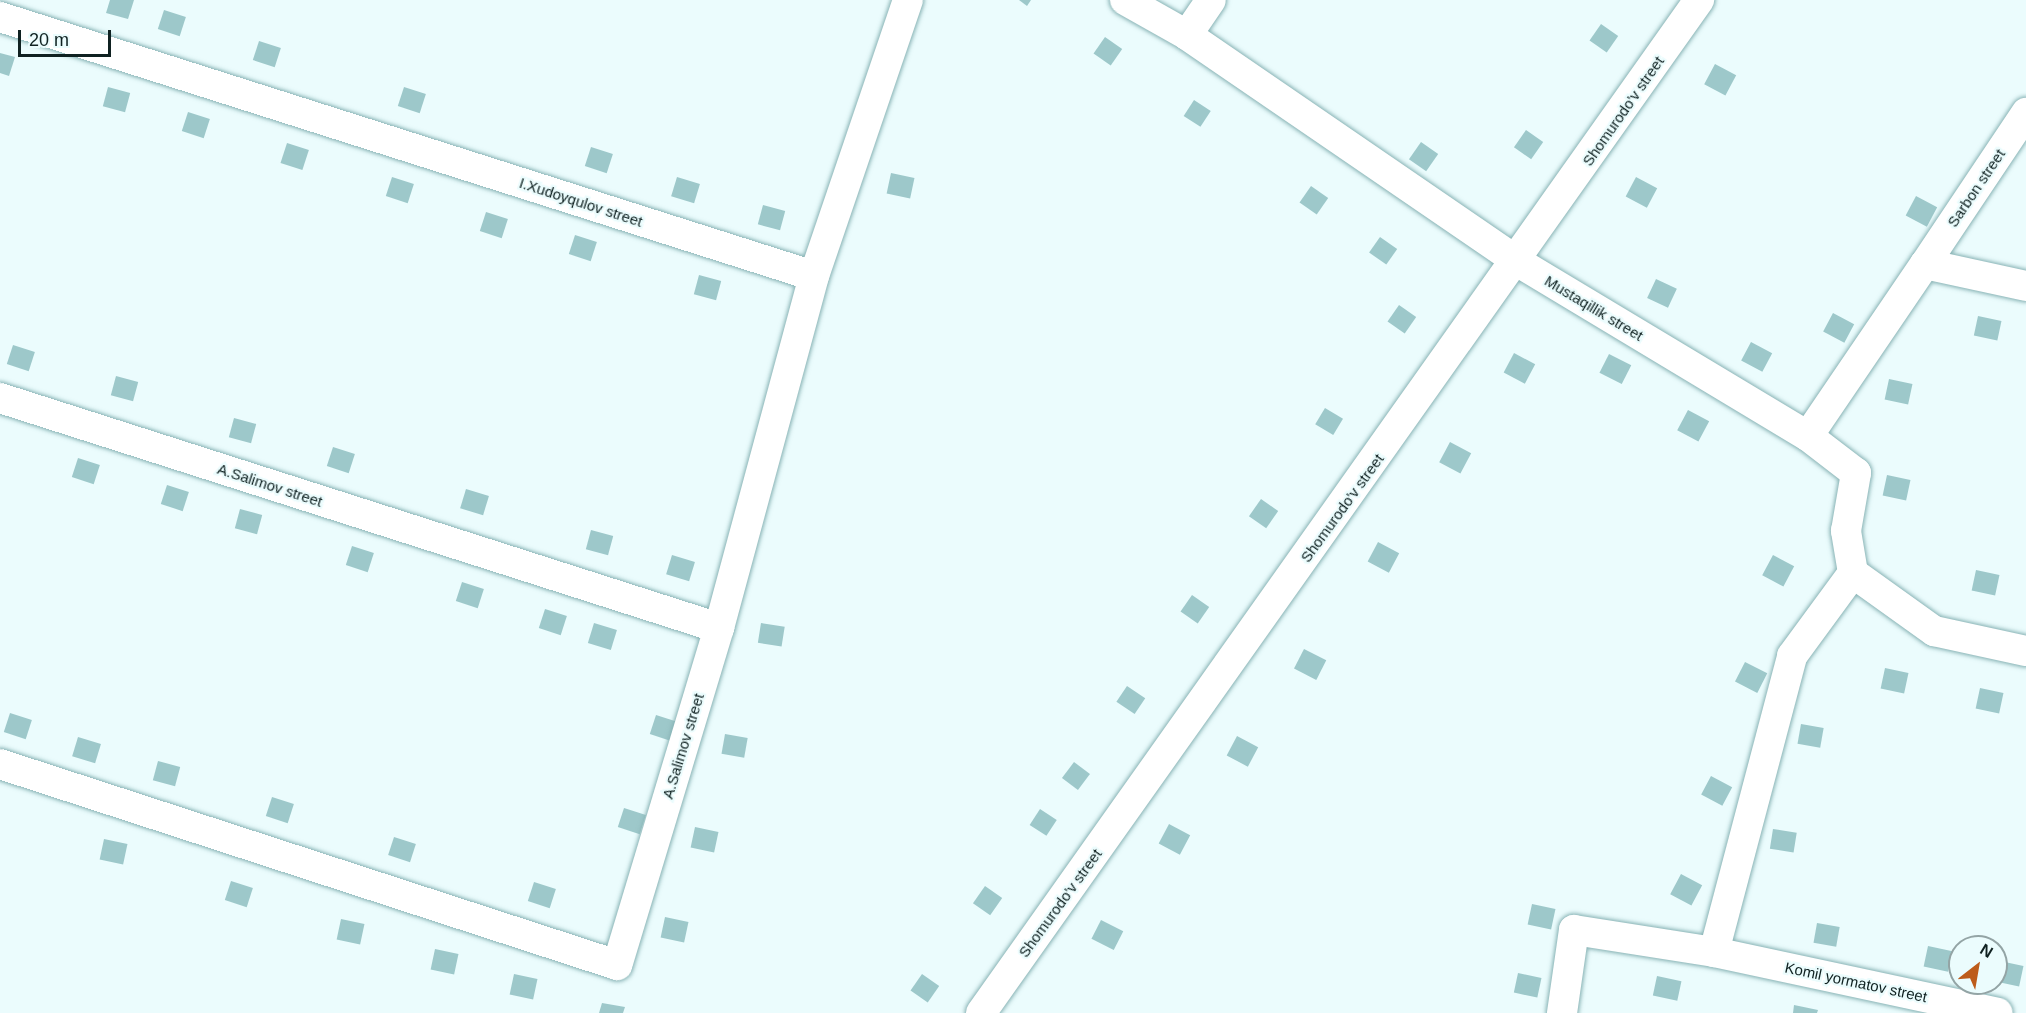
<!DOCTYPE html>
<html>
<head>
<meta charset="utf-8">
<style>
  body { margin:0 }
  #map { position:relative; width:2026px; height:1013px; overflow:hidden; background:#ebfcfd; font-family:Arial,sans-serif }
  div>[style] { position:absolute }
  .building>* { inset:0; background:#9dc8ca; transform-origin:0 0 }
  .roads { filter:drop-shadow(0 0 2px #88b3b5) drop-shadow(0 0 2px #88b3b5) }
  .minor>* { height:30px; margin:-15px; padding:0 15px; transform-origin:15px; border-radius:15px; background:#fff }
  span { translate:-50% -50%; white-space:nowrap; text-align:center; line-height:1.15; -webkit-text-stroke:4.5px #ebfcfd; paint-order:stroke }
  .street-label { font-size:15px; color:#0f2121 }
  .north { position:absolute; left:1948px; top:935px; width:60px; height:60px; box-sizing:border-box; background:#ebfcfd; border:2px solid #93a4a5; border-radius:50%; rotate:31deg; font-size:16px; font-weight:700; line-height:24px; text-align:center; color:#0f2121 }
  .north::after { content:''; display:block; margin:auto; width:21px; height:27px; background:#bd5c1b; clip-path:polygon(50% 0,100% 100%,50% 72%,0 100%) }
  .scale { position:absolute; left:18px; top:30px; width:93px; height:27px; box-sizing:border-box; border:3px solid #0f2121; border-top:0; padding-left:8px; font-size:18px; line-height:21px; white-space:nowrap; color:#0f2121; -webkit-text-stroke:4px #ebfcfd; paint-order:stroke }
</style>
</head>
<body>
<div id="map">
  <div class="building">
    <div style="clip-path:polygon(110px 0,134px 0,128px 19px,106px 13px)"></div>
    <div style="clip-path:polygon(1019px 0,1031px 0,1027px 6px)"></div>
    <div style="left:164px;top:10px;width:23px;height:20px;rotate:18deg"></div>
    <div style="left:1601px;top:24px;width:21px;height:20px;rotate:35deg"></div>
    <div style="left:1105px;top:37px;width:21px;height:20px;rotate:35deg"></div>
    <div style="left:259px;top:41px;width:23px;height:20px;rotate:18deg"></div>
    <div style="clip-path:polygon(0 53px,15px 57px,9px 76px,0 73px)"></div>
    <div style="left:1715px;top:64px;width:24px;height:23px;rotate:28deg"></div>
    <div style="left:108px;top:87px;width:23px;height:20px;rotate:15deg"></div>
    <div style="left:404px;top:87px;width:23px;height:20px;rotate:18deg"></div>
    <div style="left:1194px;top:100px;width:20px;height:19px;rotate:33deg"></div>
    <div style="left:188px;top:112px;width:23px;height:20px;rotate:18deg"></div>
    <div style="left:1526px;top:130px;width:21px;height:21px;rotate:35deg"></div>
    <div style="left:1421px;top:142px;width:21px;height:21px;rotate:35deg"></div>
    <div style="left:287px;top:143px;width:23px;height:21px;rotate:18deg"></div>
    <div style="left:591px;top:147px;width:23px;height:20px;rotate:18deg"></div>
    <div style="left:891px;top:173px;width:24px;height:21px;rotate:12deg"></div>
    <div style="left:392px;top:177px;width:23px;height:20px;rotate:18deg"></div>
    <div style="left:677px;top:177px;width:24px;height:20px;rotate:17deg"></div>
    <div style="left:1636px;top:177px;width:24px;height:22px;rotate:28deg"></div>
    <div style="left:1311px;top:186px;width:21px;height:20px;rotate:35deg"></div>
    <div style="left:1916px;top:196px;width:24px;height:22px;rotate:28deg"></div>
    <div style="left:763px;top:205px;width:23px;height:20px;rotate:15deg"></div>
    <div style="left:486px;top:212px;width:23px;height:20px;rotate:18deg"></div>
    <div style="left:575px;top:235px;width:23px;height:20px;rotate:18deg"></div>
    <div style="left:1380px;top:237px;width:21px;height:19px;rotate:35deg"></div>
    <div style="left:699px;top:275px;width:23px;height:20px;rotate:15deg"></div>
    <div style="left:1656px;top:279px;width:23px;height:21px;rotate:25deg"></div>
    <div style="left:1399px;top:305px;width:21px;height:20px;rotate:35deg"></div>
    <div style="left:1833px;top:313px;width:24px;height:21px;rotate:28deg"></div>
    <div style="left:1978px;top:316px;width:24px;height:20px;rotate:12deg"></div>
    <div style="left:1751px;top:342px;width:24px;height:21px;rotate:28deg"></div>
    <div style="left:13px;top:345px;width:23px;height:20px;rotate:18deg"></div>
    <div style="left:1514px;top:353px;width:24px;height:22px;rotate:28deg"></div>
    <div style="left:1609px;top:354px;width:25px;height:21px;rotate:27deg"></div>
    <div style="left:116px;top:376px;width:23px;height:20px;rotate:15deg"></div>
    <div style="left:1889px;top:379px;width:24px;height:21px;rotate:12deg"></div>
    <div style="left:1325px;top:408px;width:21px;height:19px;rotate:31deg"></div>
    <div style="left:1688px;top:410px;width:24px;height:23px;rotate:28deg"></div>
    <div style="left:234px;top:418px;width:23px;height:20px;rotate:15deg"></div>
    <div style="left:1450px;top:442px;width:24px;height:23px;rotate:28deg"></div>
    <div style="left:333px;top:447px;width:23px;height:20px;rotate:18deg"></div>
    <div style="left:78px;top:458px;width:23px;height:20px;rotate:18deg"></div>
    <div style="left:1887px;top:475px;width:24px;height:21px;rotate:12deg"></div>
    <div style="left:167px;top:485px;width:23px;height:20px;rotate:18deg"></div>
    <div style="left:466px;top:489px;width:24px;height:20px;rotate:17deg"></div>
    <div style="left:1261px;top:499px;width:21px;height:21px;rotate:35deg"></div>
    <div style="left:240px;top:509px;width:23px;height:20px;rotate:15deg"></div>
    <div style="left:591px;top:530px;width:23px;height:20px;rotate:15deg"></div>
    <div style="left:1378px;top:542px;width:24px;height:22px;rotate:28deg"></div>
    <div style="left:352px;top:546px;width:23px;height:20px;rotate:18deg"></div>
    <div style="left:672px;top:555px;width:24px;height:20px;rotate:17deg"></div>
    <div style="left:1773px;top:555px;width:24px;height:23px;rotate:28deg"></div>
    <div style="left:1976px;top:570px;width:24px;height:21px;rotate:12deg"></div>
    <div style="left:462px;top:582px;width:23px;height:20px;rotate:18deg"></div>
    <div style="left:1192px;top:595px;width:21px;height:20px;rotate:35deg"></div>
    <div style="left:545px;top:609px;width:23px;height:20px;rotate:18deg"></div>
    <div style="left:594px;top:623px;width:24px;height:21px;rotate:17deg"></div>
    <div style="left:761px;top:623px;width:24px;height:20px;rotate:9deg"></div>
    <div style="left:1304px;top:649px;width:25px;height:22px;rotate:27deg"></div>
    <div style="left:1745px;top:662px;width:25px;height:22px;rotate:27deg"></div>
    <div style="left:1885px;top:668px;width:24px;height:21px;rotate:12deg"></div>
    <div style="left:1127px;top:686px;width:22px;height:19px;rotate:34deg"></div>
    <div style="left:1980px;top:688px;width:24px;height:21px;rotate:12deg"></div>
    <div style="left:10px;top:713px;width:23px;height:20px;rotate:18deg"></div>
    <div style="left:656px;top:715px;width:23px;height:20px;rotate:18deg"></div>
    <div style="left:1801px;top:724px;width:23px;height:20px;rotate:10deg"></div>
    <div style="left:725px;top:734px;width:23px;height:20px;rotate:10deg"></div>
    <div style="left:1237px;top:736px;width:24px;height:22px;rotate:28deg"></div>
    <div style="left:78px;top:737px;width:24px;height:20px;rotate:17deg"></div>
    <div style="left:158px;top:761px;width:23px;height:20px;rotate:15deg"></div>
    <div style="left:1074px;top:762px;width:20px;height:20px;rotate:37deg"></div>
    <div style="left:1711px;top:776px;width:24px;height:21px;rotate:28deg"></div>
    <div style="left:272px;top:797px;width:23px;height:20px;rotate:18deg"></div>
    <div style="left:624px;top:808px;width:23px;height:20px;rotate:18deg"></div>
    <div style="left:1040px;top:809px;width:20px;height:19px;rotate:33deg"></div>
    <div style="left:1169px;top:824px;width:24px;height:22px;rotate:28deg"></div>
    <div style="left:695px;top:827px;width:24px;height:21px;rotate:12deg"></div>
    <div style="left:1773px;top:829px;width:24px;height:20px;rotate:9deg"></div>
    <div style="left:394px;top:837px;width:23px;height:19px;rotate:18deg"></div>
    <div style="left:104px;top:839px;width:24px;height:21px;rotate:12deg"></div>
    <div style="left:1681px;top:874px;width:24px;height:23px;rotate:28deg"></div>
    <div style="left:231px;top:881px;width:23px;height:20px;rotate:18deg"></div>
    <div style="left:534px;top:882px;width:23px;height:20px;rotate:18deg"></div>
    <div style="left:985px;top:886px;width:21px;height:21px;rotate:35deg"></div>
    <div style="left:1532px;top:904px;width:24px;height:21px;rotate:12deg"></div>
    <div style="left:665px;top:917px;width:24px;height:21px;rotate:12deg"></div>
    <div style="left:341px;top:919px;width:24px;height:21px;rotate:12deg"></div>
    <div style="left:1101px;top:920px;width:25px;height:21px;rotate:27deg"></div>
    <div style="left:1817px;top:923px;width:23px;height:20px;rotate:10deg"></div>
    <div style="left:1928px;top:946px;width:25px;height:21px;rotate:12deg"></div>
    <div style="left:435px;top:949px;width:24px;height:21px;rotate:12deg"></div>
    <div style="left:2000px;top:961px;width:24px;height:21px;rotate:12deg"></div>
    <div style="left:1518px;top:973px;width:24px;height:20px;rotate:12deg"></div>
    <div style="left:514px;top:974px;width:24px;height:21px;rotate:12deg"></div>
    <div style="left:922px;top:974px;width:21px;height:20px;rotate:35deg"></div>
    <div style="left:1657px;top:976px;width:25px;height:20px;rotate:12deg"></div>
    <div style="clip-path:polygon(602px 1003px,625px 1007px,623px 1013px,599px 1013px)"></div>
    <div style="clip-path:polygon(1794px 1005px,1818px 1010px,1817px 1013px,1793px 1013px)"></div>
  </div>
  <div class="roads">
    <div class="minor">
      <div style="left:1125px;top:0;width:71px;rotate:29.4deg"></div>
      <div style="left:1187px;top:35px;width:401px;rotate:34.4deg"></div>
      <div style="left:1518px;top:262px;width:338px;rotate:31deg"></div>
      <div style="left:1808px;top:436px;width:208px;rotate:-55.8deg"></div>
      <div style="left:1925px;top:264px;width:103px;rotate:12.3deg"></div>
      <div style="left:0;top:17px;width:854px;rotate:17.65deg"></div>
      <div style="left:814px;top:276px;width:365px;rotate:105.1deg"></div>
      <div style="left:1187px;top:35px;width:42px;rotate:-55.6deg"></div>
      <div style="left:1925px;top:264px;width:182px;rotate:-56.2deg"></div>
      <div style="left:814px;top:276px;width:292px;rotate:-71.2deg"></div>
      <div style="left:0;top:398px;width:755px;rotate:17.74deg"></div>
      <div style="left:719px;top:628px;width:352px;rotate:106.8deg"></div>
      <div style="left:617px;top:965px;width:649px;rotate:-161.96deg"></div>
      <div style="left:1853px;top:573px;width:100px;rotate:35.6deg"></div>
      <div style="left:1934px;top:631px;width:94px;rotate:12.3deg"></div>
      <div style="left:1714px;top:952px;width:306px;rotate:-75.2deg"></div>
      <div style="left:1792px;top:656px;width:103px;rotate:-53.7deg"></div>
      <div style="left:1853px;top:573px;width:43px;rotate:-99.5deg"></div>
      <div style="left:1846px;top:531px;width:59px;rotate:-80.2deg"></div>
      <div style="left:1856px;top:473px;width:61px;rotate:-142.4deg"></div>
      <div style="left:981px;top:1013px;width:1242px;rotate:-54.67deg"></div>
      <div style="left:1562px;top:1013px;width:84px;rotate:-81.8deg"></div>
      <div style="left:1574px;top:930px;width:142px;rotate:8.9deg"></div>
      <div style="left:1714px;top:952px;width:290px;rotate:12.1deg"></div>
    </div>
  </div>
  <div class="street-label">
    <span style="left:1623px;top:111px;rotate:-55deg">Shomurodo'v street</span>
    <span style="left:1976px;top:188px;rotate:-56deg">Sarbon street</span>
    <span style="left:581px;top:202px;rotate:18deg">I.Хudoyqulov street</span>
    <span style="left:1594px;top:308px;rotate:31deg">Mustaqillik street</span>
    <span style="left:270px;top:485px;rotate:18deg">A.Salimov street</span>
    <span style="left:1342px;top:508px;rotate:-54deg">Shomurodo'v street</span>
    <span style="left:683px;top:746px;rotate:-73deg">A.Salimov street</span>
    <span style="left:1060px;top:903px;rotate:-54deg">Shomurodo'v street</span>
    <span style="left:1856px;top:982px;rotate:12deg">Komil yormatov street</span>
  </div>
  <div class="north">N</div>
  <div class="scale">20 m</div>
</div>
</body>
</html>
